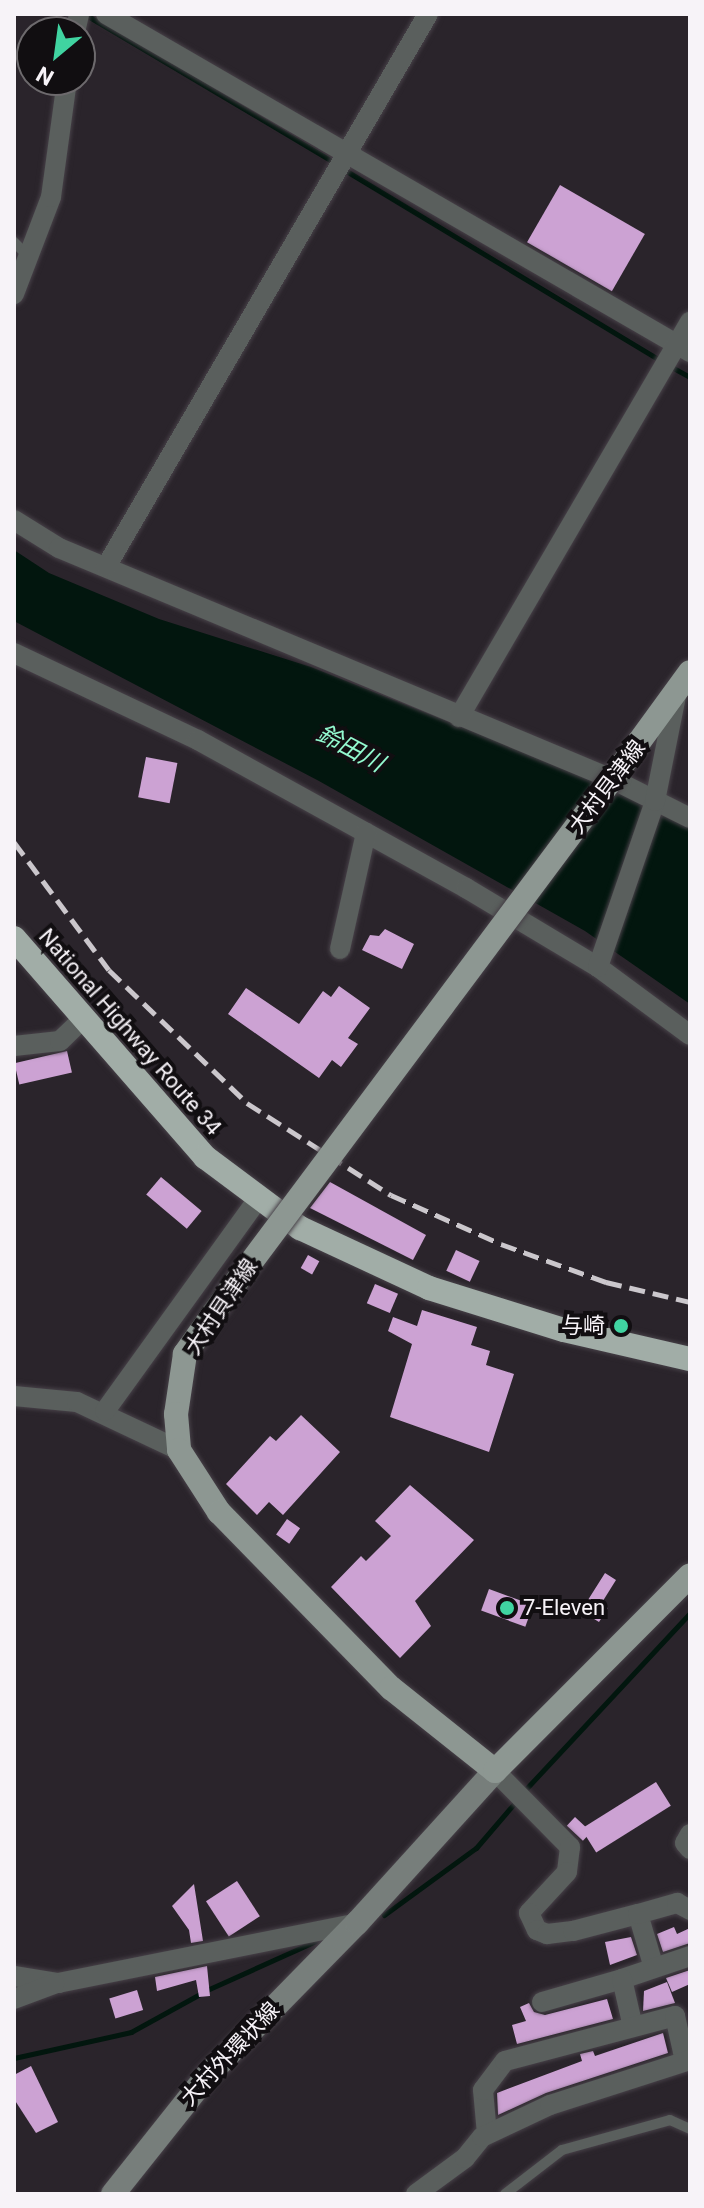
<!DOCTYPE html>
<html>
<head>
<meta charset="utf-8">
<style>
  body { margin:0 }
  #map { position:relative; width:704px; height:2208px; overflow:hidden; background:#2a242b; font-family:Roboto,"Noto Sans JP",sans-serif }
  div>[style] { position:absolute }
  .water>* { inset:0; background:#02160e }
  .stream>* { height:5px; margin:-2.5px; padding:0 2.5px; transform-origin:2.5px; border-radius:2.5px; background:#02160e }
  .building>* { inset:0; background:#cca2d3; transform-origin:0 0 }
  .roads { filter:drop-shadow(0 0 2px #474148) drop-shadow(0 0 2px #474148) }
  .lane>* { height:10px; margin:-5px; padding:0 5px; transform-origin:5px; border-radius:5px; background:#5a5f5d }
  .street>* { height:20px; margin:-10px; padding:0 10px; transform-origin:10px; border-radius:10px; background:#5a5f5d }
  .secondary>* { height:24px; margin:-12px; padding:0 12px; transform-origin:12px; border-radius:12px; background:#777e7b }
  .primary>* { height:24px; margin:-12px; padding:0 12px; transform-origin:12px; border-radius:12px; background:#8d9792 }
  .highway>* { height:24px; margin:-12px; padding:0 12px; transform-origin:12px; border-radius:12px; background:#a1ada7 }
  .rail>* { height:5px; margin-top:-2.5px; transform-origin:0; background:repeating-linear-gradient(90deg,#cbc7cc 0 16px,transparent 0 24px) }
  .bridges { filter:drop-shadow(0 0 2px #474148) drop-shadow(0 0 2px #474148) }
  .primary-bridge>* { height:24px; margin:-12px; padding:0 12px; transform-origin:12px; border-radius:12px; background:#8d9792 }
  .dots>* { width:22px; height:22px; translate:-50% -50%; box-sizing:border-box; border:4px solid #110e11; border-radius:50% }
  span { translate:-50% -50%; white-space:nowrap; text-align:center; line-height:1.15; -webkit-text-stroke:8px #110e11; paint-order:stroke }
  .street-label { font-size:22px; color:#f7f3f8 }
  .poi-label { font-size:22px; color:#f7f3f8 }
  .right { translate:-100% -50%; text-align:right }
  .left { translate:0 -50%; text-align:left }
  .water-label { font-size:24px; color:#93f9cf; font-style:italic }
  .frame { position:absolute; inset:0; border:16px solid #f7f3f8; pointer-events:none }
  .north { position:absolute; left:16px; top:16px; width:80px; height:80px; box-sizing:border-box; background:#110e11; border:2px solid #6d6a6d; border-radius:50%; rotate:209deg; font-size:22px; font-weight:700; line-height:32px; text-align:center; color:#f7f3f8 }
  .north::after { content:''; display:block; margin:auto; width:28px; height:36px; background:#40d4a1; clip-path:polygon(50% 0,100% 100%,50% 72%,0 100%) }
</style>
</head>
<body>
<div id="map">
  <div class="water">
    <div style="clip-path:polygon(14px 550px,49px 573px,159px 619px,311px 667px,587px 777px,690px 827px,690px 1004px,585px 931px,319px 781px,14px 621px)"></div>
  </div>
  <div class="stream">
    <div style="left:86px;top:15px;width:290px;rotate:30.7deg"></div>
    <div style="left:343px;top:169px;width:370px;rotate:31.1deg"></div>
    <div style="left:668px;top:365px;width:25px;rotate:29deg"></div>
    <div style="left:524px;top:1791px;width:243px;rotate:-47deg"></div>
    <div style="left:384px;top:1915px;width:114px;rotate:-36.1deg"></div>
    <div style="left:476px;top:1848px;width:65px;rotate:-49.4deg"></div>
    <div style="left:14px;top:2058px;width:120px;rotate:-12.5deg"></div>
    <div style="left:131px;top:2032px;width:87px;rotate:-28.9deg"></div>
    <div style="left:207px;top:1990px;width:120px;rotate:-24.2deg"></div>
  </div>
  <div class="building">
    <div style="left:560px;top:185px;width:98px;height:66px;rotate:30deg"></div>
    <div style="left:146px;top:757px;width:32px;height:41px;rotate:11deg"></div>
    <div style="clip-path:polygon(385px 929px,414px 944px,402px 969px,362px 950px,370px 935px,379px 936px)"></div>
    <div style="clip-path:polygon(339px 986px,370px 1008px,348px 1038px,358px 1044px,341px 1067px,332px 1060px,319px 1078px,228px 1014px,246px 988px,299px 1024px,323px 991px,331px 997px)"></div>
    <div style="left:67px;top:1051px;width:22px;height:54px;rotate:77deg"></div>
    <div style="left:161px;top:1177px;width:53px;height:23px;rotate:40deg"></div>
    <div style="clip-path:polygon(330px 1182px,426px 1235px,413px 1260px,310px 1208px)"></div>
    <div style="left:456px;top:1250px;width:26px;height:23px;rotate:25deg"></div>
    <div style="left:308px;top:1255px;width:13px;height:15px;rotate:29deg"></div>
    <div style="left:375px;top:1284px;width:25px;height:21px;rotate:23deg"></div>
    <div style="clip-path:polygon(422px 1310px,477px 1327px,471px 1345px,490px 1351px,486px 1365px,514px 1374px,489px 1452px,390px 1417px,412px 1344px,388px 1331px,393px 1317px,417px 1326px)"></div>
    <div style="clip-path:polygon(301px 1415px,340px 1452px,283px 1515px,269px 1502px,257px 1515px,226px 1484px,270px 1436px,276px 1441px)"></div>
    <div style="clip-path:polygon(410px 1485px,474px 1540px,415px 1601px,431px 1626px,400px 1658px,331px 1587px,361px 1556px,366px 1561px,391px 1536px,375px 1521px)"></div>
    <div style="left:287px;top:1519px;width:16px;height:19px;rotate:35deg"></div>
    <div style="clip-path:polygon(605px 1573px,616px 1580px,601px 1604px,608px 1608px,599px 1622px,581px 1611px)"></div>
    <div style="left:489px;top:1589px;width:47px;height:23px;rotate:20deg"></div>
    <div style="left:656px;top:1782px;width:28px;height:88px;rotate:58deg"></div>
    <div style="left:575px;top:1817px;width:22px;height:12px;rotate:43deg"></div>
    <div style="left:237px;top:1881px;width:42px;height:37px;rotate:57deg"></div>
    <div style="clip-path:polygon(194px 1884px,203px 1941px,191px 1943px,189px 1930px,172px 1906px)"></div>
    <div style="clip-path:polygon(674px 1927px,677px 1934px,690px 1928px,690px 1943px,663px 1952px,657px 1934px)"></div>
    <div style="clip-path:polygon(631px 1937px,637px 1955px,610px 1965px,605px 1942px)"></div>
    <div style="clip-path:polygon(207px 1966px,210px 1996px,199px 1997px,196px 1980px,157px 1991px,155px 1977px)"></div>
    <div style="clip-path:polygon(690px 1970px,690px 1984px,672px 1992px,666px 1978px)"></div>
    <div style="clip-path:polygon(667px 1982px,675px 2003px,643px 2011px,644px 1991px)"></div>
    <div style="left:137px;top:1990px;width:21px;height:29px;rotate:73deg"></div>
    <div style="clip-path:polygon(607px 1999px,613px 2019px,517px 2044px,512px 2025px,526px 2021px,520px 2007px,529px 2003px,534px 2012px,545px 2015px)"></div>
    <div style="clip-path:polygon(663px 2033px,668px 2053px,546px 2093px,498px 2115px,497px 2093px,582px 2061px,580px 2054px,593px 2051px,595px 2056px)"></div>
    <div style="clip-path:polygon(31px 2066px,58px 2122px,36px 2133px,14px 2099px,14px 2075px)"></div>
  </div>
  <div class="roads">
    <div class="lane">
      <div style="left:14px;top:242px;width:20px;rotate:45deg"></div>
      <div style="left:505px;top:2194px;width:72px;rotate:-37.7deg"></div>
      <div style="left:562px;top:2150px;width:112px;rotate:-15.5deg"></div>
      <div style="left:670px;top:2120px;width:22px;rotate:24deg"></div>
    </div>
    <div class="street">
      <div style="left:106px;top:14px;width:675px;rotate:30.06deg"></div>
      <div style="left:75px;top:32px;width:18px;rotate:-77deg"></div>
      <div style="left:14px;top:294px;width:104px;rotate:-69.1deg"></div>
      <div style="left:51px;top:197px;width:118px;rotate:-82.2deg"></div>
      <div style="left:14px;top:520px;width:53px;rotate:31.9deg"></div>
      <div style="left:59px;top:548px;width:599px;rotate:22.67deg"></div>
      <div style="left:612px;top:779px;width:87px;rotate:26.6deg"></div>
      <div style="left:106px;top:567px;width:640px;rotate:-59.79deg"></div>
      <div style="left:14px;top:653px;width:204px;rotate:25.3deg"></div>
      <div style="left:198px;top:740px;width:306px;rotate:28.9deg"></div>
      <div style="left:466px;top:888px;width:154px;rotate:30.9deg"></div>
      <div style="left:598px;top:967px;width:114px;rotate:36.5deg"></div>
      <div style="left:459px;top:717px;width:458px;rotate:-59.7deg"></div>
      <div style="left:340px;top:949px;width:119px;rotate:-77.4deg"></div>
      <div style="left:598px;top:967px;width:176px;rotate:-71deg"></div>
      <div style="left:655px;top:801px;width:112px;rotate:-78.7deg"></div>
      <div style="left:14px;top:1046px;width:46px;rotate:-6.2deg"></div>
      <div style="left:60px;top:1041px;width:30px;rotate:-44deg"></div>
      <div style="left:14px;top:1396px;width:63px;rotate:5.4deg"></div>
      <div style="left:77px;top:1402px;width:113px;rotate:25.2deg"></div>
      <div style="left:105px;top:1411px;width:261px;rotate:-54.2deg"></div>
      <div style="left:495px;top:1771px;width:107px;rotate:45.4deg"></div>
      <div style="left:570px;top:1847px;width:25px;rotate:97deg"></div>
      <div style="left:567px;top:1872px;width:56px;rotate:132.8deg"></div>
      <div style="left:529px;top:1913px;width:19px;rotate:65deg"></div>
      <div style="left:537px;top:1930px;width:11px;rotate:22deg"></div>
      <div style="left:547px;top:1934px;width:26px;rotate:-7deg"></div>
      <div style="left:573px;top:1931px;width:67px;rotate:-14.7deg"></div>
      <div style="left:638px;top:1914px;width:56px;rotate:73.5deg"></div>
      <div style="left:690px;top:1834px;width:10px;rotate:119deg"></div>
      <div style="left:685px;top:1843px;width:8px;rotate:50deg"></div>
      <div style="left:638px;top:1914px;width:41px;rotate:-15.8deg"></div>
      <div style="left:677px;top:1903px;width:15px;rotate:28deg"></div>
      <div style="left:14px;top:1976px;width:45px;rotate:9deg"></div>
      <div style="left:58px;top:1983px;width:305px;rotate:-11.3deg"></div>
      <div style="left:622px;top:1979px;width:72px;rotate:-18.7deg"></div>
      <div style="left:14px;top:1999px;width:43px;rotate:-20.6deg"></div>
      <div style="left:542px;top:2002px;width:83px;rotate:-16deg"></div>
      <div style="left:622px;top:1979px;width:49px;rotate:77.1deg"></div>
      <div style="left:487px;top:2134px;width:44px;rotate:-95.2deg"></div>
      <div style="left:483px;top:2090px;width:36px;rotate:-53deg"></div>
      <div style="left:505px;top:2061px;width:176px;rotate:-14.8deg"></div>
      <div style="left:675px;top:2016px;width:46px;rotate:77.5deg"></div>
      <div style="left:416px;top:2194px;width:61px;rotate:-36.3deg"></div>
      <div style="left:465px;top:2158px;width:27px;rotate:-51deg"></div>
      <div style="left:482px;top:2137px;width:75px;rotate:-25.2deg"></div>
      <div style="left:550px;top:2105px;width:147px;rotate:-17.8deg"></div>
    </div>
    <div class="secondary">
      <div style="left:113px;top:2194px;width:149px;rotate:-51.5deg"></div>
      <div style="left:206px;top:2077px;width:216px;rotate:-45.6deg"></div>
      <div style="left:357px;top:1923px;width:205px;rotate:-47.8deg"></div>
    </div>
    <div class="primary">
      <div style="left:612px;top:779px;width:132px;rotate:-53.9deg"></div>
      <div style="left:228px;top:1293px;width:75px;rotate:125.2deg"></div>
      <div style="left:185px;top:1354px;width:61px;rotate:98.5deg"></div>
      <div style="left:176px;top:1414px;width:36px;rotate:85deg"></div>
      <div style="left:179px;top:1450px;width:74px;rotate:57.2deg"></div>
      <div style="left:219px;top:1512px;width:246px;rotate:45.7deg"></div>
      <div style="left:391px;top:1688px;width:133px;rotate:38.6deg"></div>
      <div style="left:495px;top:1771px;width:276px;rotate:-45.1deg"></div>
    </div>
    <div class="highway">
      <div style="left:14px;top:938px;width:291px;rotate:48.9deg"></div>
      <div style="left:205px;top:1157px;width:119px;rotate:36.8deg"></div>
      <div style="left:300px;top:1228px;width:142px;rotate:24.9deg"></div>
      <div style="left:429px;top:1288px;width:141px;rotate:17.3deg"></div>
      <div style="left:564px;top:1330px;width:129px;rotate:13deg"></div>
    </div>
  </div>
  <div class="rail">
    <div style="left:14px;top:842px;width:159px;rotate:53.4deg"></div>
    <div style="left:109px;top:970px;width:192px;rotate:43.9deg"></div>
    <div style="left:247px;top:1103px;width:171px;rotate:32.6deg"></div>
    <div style="left:391px;top:1195px;width:120px;rotate:24deg"></div>
    <div style="left:501px;top:1244px;width:112px;rotate:19.9deg"></div>
    <div style="left:606px;top:1282px;width:86px;rotate:13.4deg"></div>
  </div>
  <div class="bridges">
    <div class="primary-bridge">
      <div style="left:228px;top:1293px;width:642px;rotate:-53.24deg"></div>
    </div>
  </div>
  <div class="dots">
    <div style="left:621px;top:1326px;background:#40d4a1"></div>
    <div style="left:507px;top:1608px;background:#40d4a1"></div>
  </div>
  <div class="street-label">
    <span style="left:607px;top:787px;rotate:-53deg">大村貝津線</span>
    <span style="left:130px;top:1032px;rotate:49deg">National Highway Route 34</span>
    <span style="left:221px;top:1307px;rotate:-56deg">大村貝津線</span>
    <span style="left:230px;top:2054px;rotate:-47deg">大村外環状線</span>
  </div>
  <div class="poi-label">
    <span class="right" style="left:605px;top:1326px">与崎</span>
    <span class="left" style="left:523px;top:1608px">7-Eleven</span>
  </div>
  <div class="water-label">
    <span style="left:350px;top:749px;rotate:28deg">鈴田川</span>
  </div>
  <div class="frame"></div>
  <div class="north">N</div>
</div>
</body>
</html>
